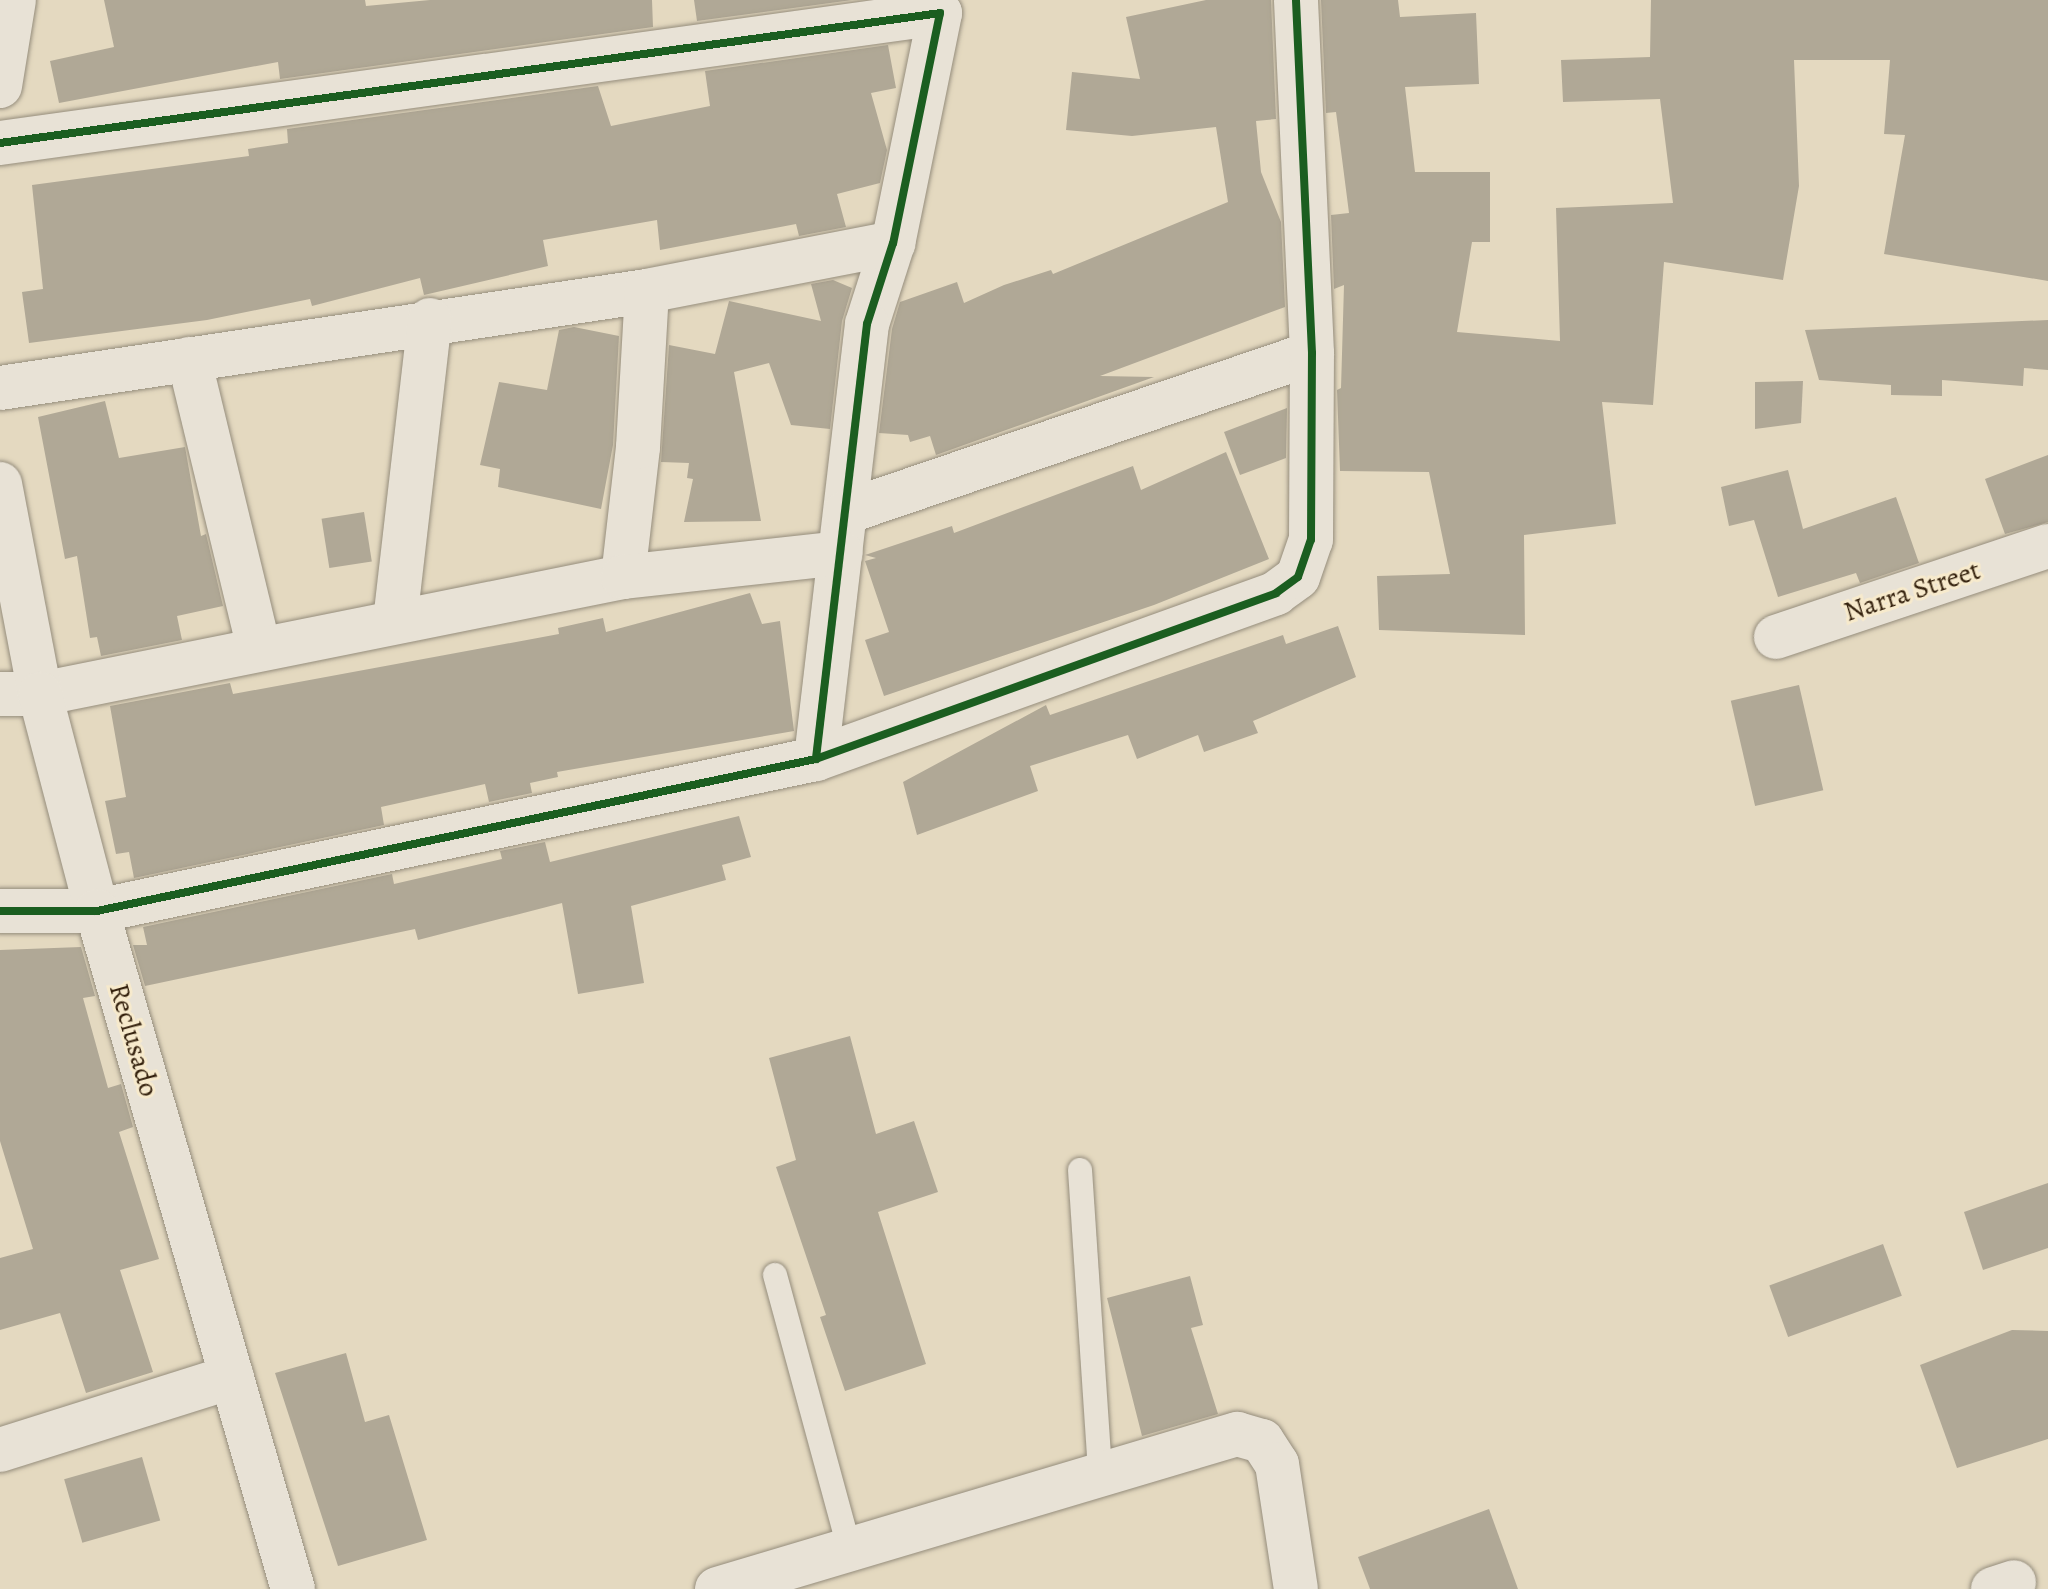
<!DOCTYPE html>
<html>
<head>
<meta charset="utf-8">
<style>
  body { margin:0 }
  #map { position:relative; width:2048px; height:1589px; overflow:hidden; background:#e4d9c0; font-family:Alegreya,serif }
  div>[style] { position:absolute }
  .building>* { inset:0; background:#b0a896; transform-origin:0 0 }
  .roads { filter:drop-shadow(0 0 2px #958d7c) drop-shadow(0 0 2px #958d7c) }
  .service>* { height:24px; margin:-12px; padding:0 12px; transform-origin:12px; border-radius:12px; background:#e8e2d6 }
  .minor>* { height:44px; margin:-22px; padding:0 22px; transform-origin:22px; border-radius:22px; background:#e8e2d6 }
  .tertiary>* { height:44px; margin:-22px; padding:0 22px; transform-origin:22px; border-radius:22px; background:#e8e2d6 }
  .cycleway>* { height:8px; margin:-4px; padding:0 4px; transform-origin:4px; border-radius:4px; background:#1b5e20 }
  span { translate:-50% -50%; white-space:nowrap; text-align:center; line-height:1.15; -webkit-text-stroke:6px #f7eacc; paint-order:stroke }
  .street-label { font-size:28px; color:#34210d }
</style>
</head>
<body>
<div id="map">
  <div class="building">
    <div style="clip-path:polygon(104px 0,365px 0,366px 6px,430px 0,652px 0,653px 27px,280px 79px,278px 62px,59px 103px,50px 61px,114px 47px)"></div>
    <div style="clip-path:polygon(694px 0,852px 0,697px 21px)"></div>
    <div style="clip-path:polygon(1206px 0,1271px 0,1276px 119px,1256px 121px,1261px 172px,1281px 222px,1285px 307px,1100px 376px,1154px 377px,936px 455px,930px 436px,910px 442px,908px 435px,879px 433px,892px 329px,900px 302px,957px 282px,964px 303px,1004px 285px,1051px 270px,1053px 274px,1228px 202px,1216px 127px,1132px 136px,1066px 130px,1072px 72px,1140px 79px,1126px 17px)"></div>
    <div style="clip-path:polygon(1321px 0,1398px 0,1400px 17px,1476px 13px,1479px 84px,1405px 87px,1415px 172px,1490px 172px,1490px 242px,1472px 242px,1457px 332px,1560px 341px,1556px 208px,1673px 203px,1660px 99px,1563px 102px,1561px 60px,1650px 57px,1651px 0,2048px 0,2048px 281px,1884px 254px,1905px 135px,1884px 134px,1890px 60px,1794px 60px,1799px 186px,1783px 280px,1664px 262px,1653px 405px,1602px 402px,1616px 524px,1524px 535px,1525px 635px,1379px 630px,1377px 576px,1450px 574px,1429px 472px,1340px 471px,1337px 390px,1341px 388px,1344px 285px,1334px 289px,1331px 215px,1349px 213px,1336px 112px,1326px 113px)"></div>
    <div style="clip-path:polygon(888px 45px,896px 88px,871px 93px,887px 150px,880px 183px,837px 194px,846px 227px,799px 236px,796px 224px,660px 250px,657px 220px,543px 240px,548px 266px,424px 295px,420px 278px,312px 306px,310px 299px,207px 320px,29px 343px,22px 292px,43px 289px,32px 185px,249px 156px,248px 149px,288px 143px,287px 129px,598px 86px,611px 126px,710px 106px,705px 71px)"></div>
    <div style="clip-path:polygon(833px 280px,852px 288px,842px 321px,830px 429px,791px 425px,769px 363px,734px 372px,761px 521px,684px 522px,693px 479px,687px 478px,689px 463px,661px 462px,669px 345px,715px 354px,729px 301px,821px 321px,811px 284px)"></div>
    <div style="clip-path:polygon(2048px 320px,2048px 370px,2024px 368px,2023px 386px,1942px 380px,1942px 396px,1891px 395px,1891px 385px,1819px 380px,1805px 330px)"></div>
    <div style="clip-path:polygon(574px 327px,619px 336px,613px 445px,601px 509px,498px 487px,500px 469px,480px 465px,499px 382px,547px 390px,559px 330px)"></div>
    <div style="clip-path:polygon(1803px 381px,1801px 423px,1755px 429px,1755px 382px)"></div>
    <div style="clip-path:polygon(105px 401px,119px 458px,185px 447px,201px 536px,206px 534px,223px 606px,177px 616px,182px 640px,101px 656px,97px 637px,90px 638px,77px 556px,65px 559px,38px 417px)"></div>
    <div style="clip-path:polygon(1287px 408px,1286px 458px,1240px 475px,1224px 432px)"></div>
    <div style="clip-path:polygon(1226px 452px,1269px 559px,1154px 605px,884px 696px,865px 640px,889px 632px,865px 561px,876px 558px,865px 555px,952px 526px,954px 533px,1133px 466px,1141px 490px)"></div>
    <div style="clip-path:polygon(2048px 455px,2048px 522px,2005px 534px,1985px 479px)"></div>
    <div style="clip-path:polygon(1788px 470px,1803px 529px,1896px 497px,1919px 563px,1860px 583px,1856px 573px,1778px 597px,1754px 520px,1729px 526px,1721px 487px)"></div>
    <div style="left:364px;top:512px;width:50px;height:43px;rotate:81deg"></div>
    <div style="clip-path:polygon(750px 593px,762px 624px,780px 621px,794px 731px,557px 772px,558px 777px,530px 783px,532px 793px,489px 802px,485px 784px,381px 807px,384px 825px,134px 878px,129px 852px,116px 854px,105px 801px,126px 797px,110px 706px,230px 683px,233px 694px,559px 634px,558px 628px,603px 618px,606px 632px)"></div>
    <div style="clip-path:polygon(1338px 626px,1356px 677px,1253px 721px,1258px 733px,1204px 752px,1198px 735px,1137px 759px,1128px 735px,1030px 766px,1038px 791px,917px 835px,903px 782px,1046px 705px,1050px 715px,1283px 635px,1286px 644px)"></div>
    <div style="left:1799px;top:685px;width:108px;height:70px;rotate:77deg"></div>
    <div style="clip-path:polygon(739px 816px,751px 857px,722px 865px,726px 880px,631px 906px,644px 983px,578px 994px,562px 903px,418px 940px,415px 929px,145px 986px,133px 945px,147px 945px,143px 927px,392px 874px,394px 884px,502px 859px,500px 851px,545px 842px,550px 862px)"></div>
    <div style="clip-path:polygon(81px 947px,95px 996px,83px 998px,108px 1088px,121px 1084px,133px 1127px,119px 1132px,159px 1259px,120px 1270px,153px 1372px,86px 1393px,60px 1313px,0 1330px,0 1258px,33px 1249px,0 1141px,0 950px)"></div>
    <div style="clip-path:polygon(850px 1036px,876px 1134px,914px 1121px,938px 1192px,878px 1212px,926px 1364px,845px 1391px,820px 1317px,826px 1315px,776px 1167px,796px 1160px,769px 1058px)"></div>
    <div style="clip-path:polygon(2048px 1183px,2048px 1248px,1983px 1270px,1964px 1212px)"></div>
    <div style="left:1883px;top:1244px;width:55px;height:121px;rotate:70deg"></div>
    <div style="clip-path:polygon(1190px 1276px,1203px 1325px,1191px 1328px,1218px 1414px,1142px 1436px,1107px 1298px)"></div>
    <div style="clip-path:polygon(2012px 1330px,2048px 1331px,2048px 1439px,1957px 1468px,1920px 1365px)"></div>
    <div style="clip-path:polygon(346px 1353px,365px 1422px,389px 1415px,427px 1540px,338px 1566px,275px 1373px)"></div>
    <div style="left:142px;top:1457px;width:66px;height:81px;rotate:74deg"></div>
    <div style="clip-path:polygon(1489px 1509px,1518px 1589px,1370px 1589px,1358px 1557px)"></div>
  </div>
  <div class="roads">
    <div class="service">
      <div style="left:1080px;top:1170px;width:302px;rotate:86.2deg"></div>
      <div style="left:775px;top:1275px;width:283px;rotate:74.8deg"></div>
    </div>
    <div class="minor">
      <div style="left:0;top:143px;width:949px;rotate:-7.87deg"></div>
      <div style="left:940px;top:13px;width:235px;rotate:101.5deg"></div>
      <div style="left:893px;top:243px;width:85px;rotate:107.8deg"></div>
      <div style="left:867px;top:324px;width:438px;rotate:96.7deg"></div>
      <div style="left:189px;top:359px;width:297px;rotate:76.4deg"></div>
      <div style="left:0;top:388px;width:654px;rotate:-8.53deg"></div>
      <div style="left:647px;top:291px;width:251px;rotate:-11deg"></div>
      <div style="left:846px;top:512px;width:492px;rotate:-18.8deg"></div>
      <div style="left:623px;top:577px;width:131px;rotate:-83.4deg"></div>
      <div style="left:638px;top:447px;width:156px;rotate:-86.7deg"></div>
      <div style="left:395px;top:621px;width:303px;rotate:-83.4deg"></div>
      <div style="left:1776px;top:637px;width:287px;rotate:-18.5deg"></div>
      <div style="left:0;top:694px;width:40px"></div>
      <div style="left:40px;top:694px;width:595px;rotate:-11.35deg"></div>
      <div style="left:623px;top:577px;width:219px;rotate:-6.3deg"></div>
      <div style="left:0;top:911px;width:97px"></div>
      <div style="left:97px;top:911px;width:735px;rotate:-11.94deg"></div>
      <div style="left:816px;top:759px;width:489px;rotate:-19.8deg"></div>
      <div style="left:1276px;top:593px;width:27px;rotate:-36deg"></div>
      <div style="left:1298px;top:577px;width:39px;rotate:-71deg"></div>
      <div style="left:1311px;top:540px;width:187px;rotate:-89.7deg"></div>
      <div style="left:1312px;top:353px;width:353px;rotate:-92.6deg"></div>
      <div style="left:0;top:1450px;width:243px;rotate:-17.5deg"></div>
      <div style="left:717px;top:1589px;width:543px;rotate:-16.6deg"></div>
      <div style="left:1237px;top:1434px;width:26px;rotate:16deg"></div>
      <div style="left:1262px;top:1441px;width:27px;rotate:57deg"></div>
      <div style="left:1277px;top:1464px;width:126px;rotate:81.4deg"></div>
      <div style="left:1993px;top:1589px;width:22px;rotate:-18deg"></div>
    </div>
    <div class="tertiary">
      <div style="left:0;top:86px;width:87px;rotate:-80.8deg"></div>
      <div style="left:0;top:484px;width:214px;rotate:79.2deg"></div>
      <div style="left:40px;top:694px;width:224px;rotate:75.3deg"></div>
      <div style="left:97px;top:911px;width:706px;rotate:73.88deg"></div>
    </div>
  </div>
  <div class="cycleway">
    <div style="left:0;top:143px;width:949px;rotate:-7.87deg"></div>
    <div style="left:940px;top:13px;width:235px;rotate:101.5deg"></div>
    <div style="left:893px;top:243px;width:85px;rotate:107.8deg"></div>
    <div style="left:867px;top:324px;width:438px;rotate:96.7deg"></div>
    <div style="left:0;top:911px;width:97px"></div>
    <div style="left:97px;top:911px;width:735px;rotate:-11.94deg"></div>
    <div style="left:816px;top:759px;width:489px;rotate:-19.8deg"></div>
    <div style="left:1276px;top:593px;width:27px;rotate:-36deg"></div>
    <div style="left:1298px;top:577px;width:39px;rotate:-71deg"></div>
    <div style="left:1311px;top:540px;width:187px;rotate:-89.7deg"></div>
    <div style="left:1312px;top:353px;width:353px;rotate:-92.6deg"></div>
  </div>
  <div class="street-label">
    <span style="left:1912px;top:591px;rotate:-18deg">Narra Street</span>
    <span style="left:134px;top:1040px;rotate:74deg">Reclusado</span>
  </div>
</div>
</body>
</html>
